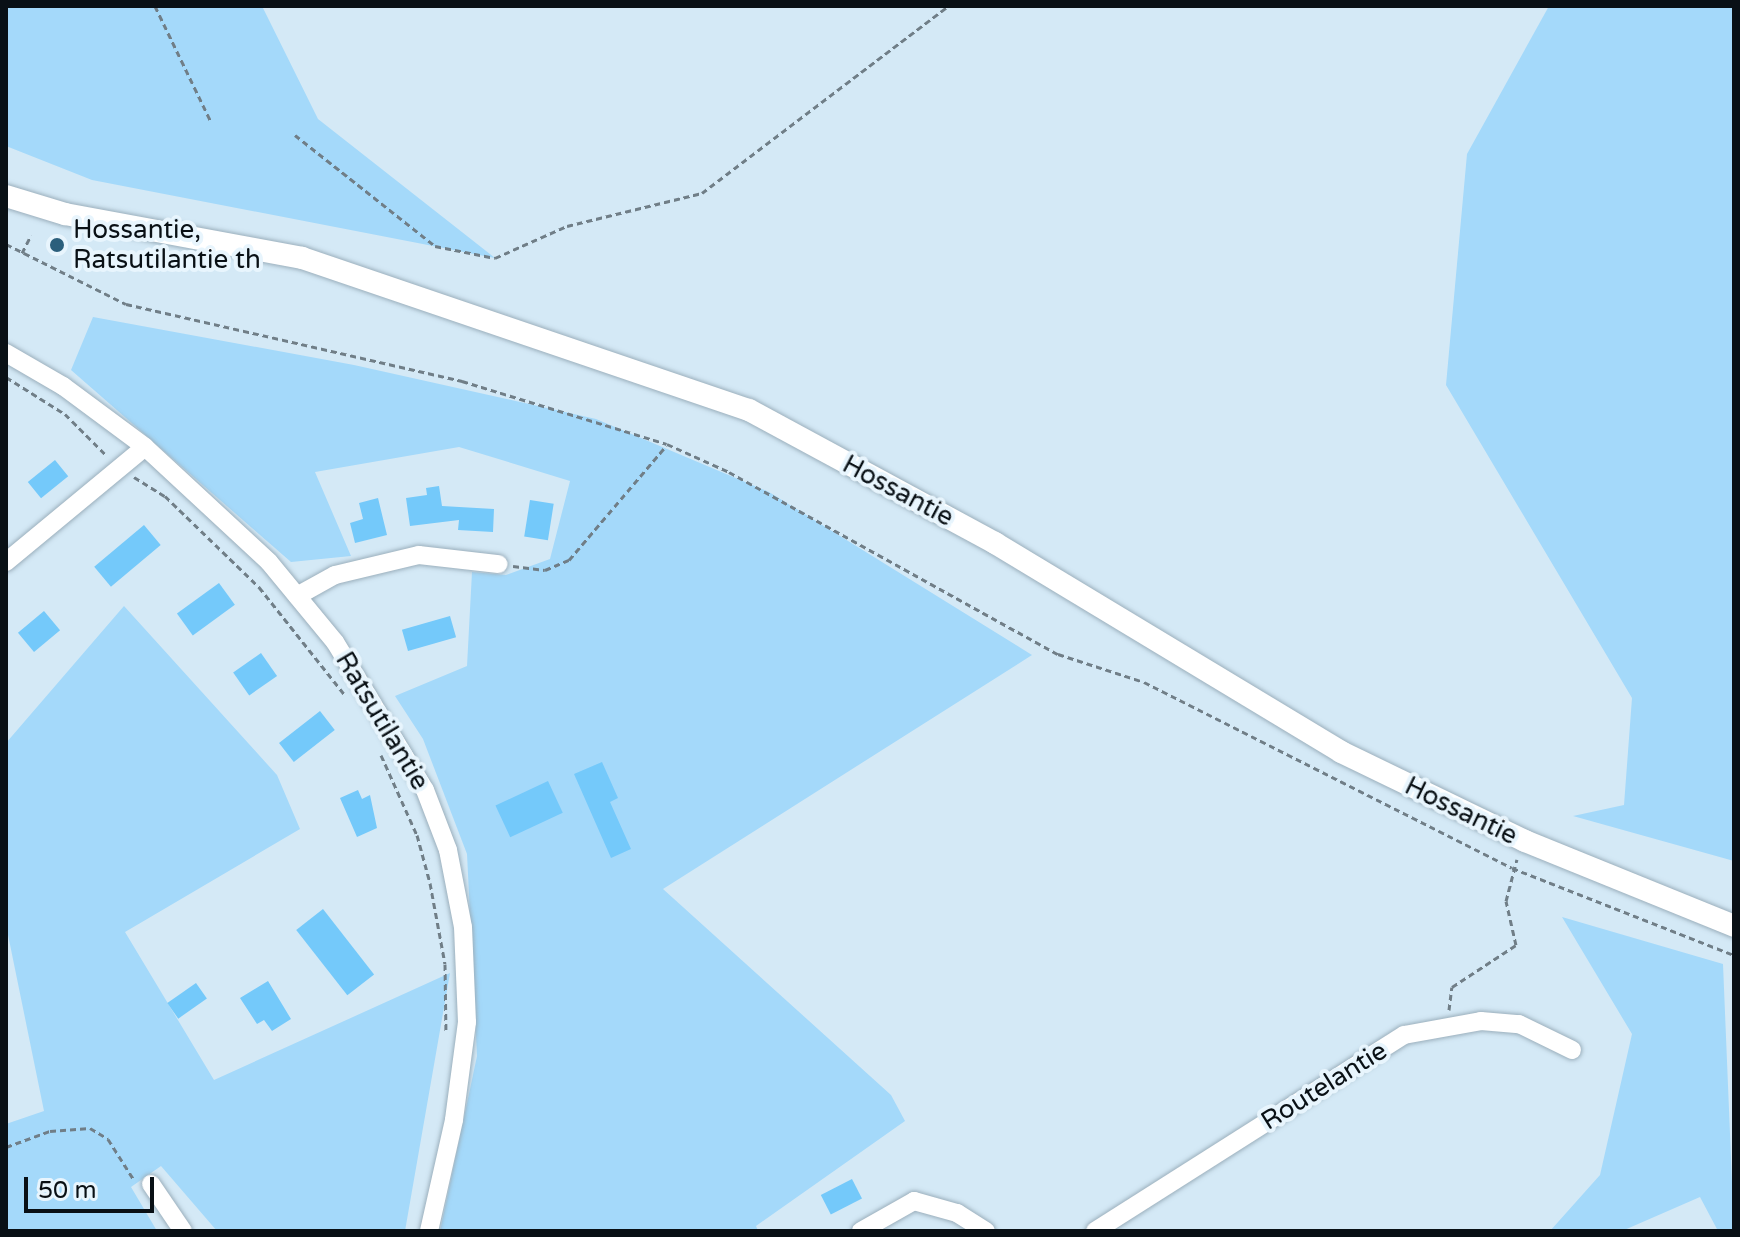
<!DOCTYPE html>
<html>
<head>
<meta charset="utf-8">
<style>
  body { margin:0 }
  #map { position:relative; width:1740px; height:1237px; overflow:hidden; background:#d4e9f6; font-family:"Varela Round",sans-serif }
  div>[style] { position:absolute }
  .green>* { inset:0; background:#a4d9fa }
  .building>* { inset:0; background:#74c9fa; transform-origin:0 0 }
  .path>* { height:3px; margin-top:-1.5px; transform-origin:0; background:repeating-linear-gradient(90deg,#707e87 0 6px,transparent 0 10px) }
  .roads { filter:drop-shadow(0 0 2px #9bafbc) drop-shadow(0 0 2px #9bafbc) }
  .minor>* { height:18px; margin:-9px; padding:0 9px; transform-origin:9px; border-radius:9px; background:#fff }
  .major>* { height:22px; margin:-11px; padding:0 11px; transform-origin:11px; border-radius:11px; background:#fff }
  .dots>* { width:22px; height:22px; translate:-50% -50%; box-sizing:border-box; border:4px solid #e8f5fd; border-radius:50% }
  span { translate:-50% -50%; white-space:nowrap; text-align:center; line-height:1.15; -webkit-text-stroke:8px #e8f5fd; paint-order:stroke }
  .poi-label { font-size:26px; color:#091015 }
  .left { translate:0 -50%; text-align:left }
  .street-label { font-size:26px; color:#091015 }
  .frame { position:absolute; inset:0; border:8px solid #091015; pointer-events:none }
  .scale { position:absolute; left:24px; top:1177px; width:130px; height:36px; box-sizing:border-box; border:4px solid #091015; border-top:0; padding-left:10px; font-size:24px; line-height:28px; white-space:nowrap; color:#091015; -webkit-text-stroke:6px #e8f5fd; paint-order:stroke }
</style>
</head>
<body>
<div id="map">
  <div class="green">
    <div style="clip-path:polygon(6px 6px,262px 6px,318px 119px,495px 258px,92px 180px,6px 146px)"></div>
    <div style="clip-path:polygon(1549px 6px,1734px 6px,1734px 861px,1573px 816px,1624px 805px,1632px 698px,1446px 385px,1467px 154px)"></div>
    <div style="clip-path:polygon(93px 317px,354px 365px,596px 419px,769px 492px,1032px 655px,663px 889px,891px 1095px,905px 1121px,756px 1226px,758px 1231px,440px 1231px,477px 1056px,467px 854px,423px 739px,395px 696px,467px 666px,472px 572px,506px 575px,550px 559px,570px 481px,459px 447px,315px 472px,351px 556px,291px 562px,71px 370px)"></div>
    <div style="clip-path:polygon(124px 606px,277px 775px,300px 829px,125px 932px,214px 1080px,450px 973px,405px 1231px,217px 1231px,161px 1166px,131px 1187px,157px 1231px,6px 1231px,6px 1124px,44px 1111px,6px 925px,6px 743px)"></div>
    <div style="clip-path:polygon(1562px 917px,1723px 964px,1734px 1231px,1718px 1231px,1700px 1197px,1622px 1231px,1550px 1231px,1600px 1175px,1632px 1034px)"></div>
  </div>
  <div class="building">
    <div style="left:55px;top:460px;width:21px;height:35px;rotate:51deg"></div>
    <div style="clip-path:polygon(439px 486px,442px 506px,494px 509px,493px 532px,458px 530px,459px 520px,410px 526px,406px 498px,427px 495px,426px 488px)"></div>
    <div style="clip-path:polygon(378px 498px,387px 535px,355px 543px,350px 523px,363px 519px,359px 503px)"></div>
    <div style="left:530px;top:500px;width:24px;height:37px;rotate:9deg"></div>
    <div style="left:144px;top:525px;width:26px;height:65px;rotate:50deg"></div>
    <div style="left:219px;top:583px;width:27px;height:52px;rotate:54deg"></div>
    <div style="left:44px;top:611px;width:25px;height:34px;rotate:50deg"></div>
    <div style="left:450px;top:616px;width:22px;height:50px;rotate:74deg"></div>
    <div style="left:261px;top:653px;width:28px;height:34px;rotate:55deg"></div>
    <div style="left:320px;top:711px;width:24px;height:52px;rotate:52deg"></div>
    <div style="clip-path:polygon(602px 762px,618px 798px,610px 802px,631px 849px,611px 858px,574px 774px)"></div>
    <div style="left:548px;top:781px;width:35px;height:58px;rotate:65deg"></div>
    <div style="clip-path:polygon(358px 790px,362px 799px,370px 795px,377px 828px,357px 837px,340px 798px)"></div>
    <div style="left:323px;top:909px;width:83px;height:34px;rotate:52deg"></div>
    <div style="clip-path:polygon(268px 981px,291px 1019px,272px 1031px,264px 1020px,257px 1024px,240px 998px)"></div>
    <div style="left:196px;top:983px;width:19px;height:35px;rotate:55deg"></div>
    <div style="left:852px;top:1179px;width:22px;height:35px;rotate:63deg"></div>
  </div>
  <div class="path">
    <div style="left:155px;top:6px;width:129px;rotate:64.2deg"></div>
    <div style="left:295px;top:135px;width:179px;rotate:38.4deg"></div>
    <div style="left:435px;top:246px;width:61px;rotate:11.3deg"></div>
    <div style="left:495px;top:258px;width:79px;rotate:-24deg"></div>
    <div style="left:567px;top:226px;width:139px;rotate:-13.7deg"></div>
    <div style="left:702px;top:193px;width:309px;rotate:-37.2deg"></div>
    <div style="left:6px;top:244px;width:134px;rotate:26.6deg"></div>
    <div style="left:126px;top:304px;width:345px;rotate:12.9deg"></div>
    <div style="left:462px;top:381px;width:214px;rotate:17.1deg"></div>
    <div style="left:667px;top:444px;width:68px;rotate:24.3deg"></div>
    <div style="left:729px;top:472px;width:376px;rotate:29deg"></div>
    <div style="left:1058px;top:654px;width:90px;rotate:18deg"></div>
    <div style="left:1144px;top:682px;width:412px;rotate:26.8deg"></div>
    <div style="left:1512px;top:868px;width:238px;rotate:21.4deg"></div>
    <div style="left:22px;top:253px;width:20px;rotate:-63deg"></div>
    <div style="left:6px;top:377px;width:70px;rotate:32.1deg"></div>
    <div style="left:65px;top:414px;width:58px;rotate:45deg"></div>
    <div style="left:134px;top:477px;width:36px;rotate:32deg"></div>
    <div style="left:165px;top:496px;width:131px;rotate:44.1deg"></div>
    <div style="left:259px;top:587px;width:137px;rotate:51.5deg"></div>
    <div style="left:513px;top:566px;width:32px;rotate:7deg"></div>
    <div style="left:545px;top:570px;width:26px;rotate:-23deg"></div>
    <div style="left:569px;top:560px;width:150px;rotate:-49.6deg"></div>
    <div style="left:381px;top:755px;width:88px;rotate:65.8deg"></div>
    <div style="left:417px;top:835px;width:50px;rotate:74.8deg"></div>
    <div style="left:430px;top:883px;width:82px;rotate:79.5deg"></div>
    <div style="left:445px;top:964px;width:69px;rotate:89.2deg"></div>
    <div style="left:1449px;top:1010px;width:23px;rotate:-83deg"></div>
    <div style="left:1452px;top:987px;width:77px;rotate:-33.3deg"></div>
    <div style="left:1516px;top:945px;width:45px;rotate:-102.8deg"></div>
    <div style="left:1506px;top:901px;width:43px;rotate:-75.3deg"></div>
    <div style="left:6px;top:1147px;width:47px;rotate:-20deg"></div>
    <div style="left:50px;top:1131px;width:40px;rotate:-4.3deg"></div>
    <div style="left:90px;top:1128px;width:21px;rotate:31deg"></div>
    <div style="left:108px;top:1139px;width:49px;rotate:57.6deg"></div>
  </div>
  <div class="roads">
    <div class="minor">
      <div style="left:6px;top:353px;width:66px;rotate:30.1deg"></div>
      <div style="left:63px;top:386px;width:102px;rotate:36.6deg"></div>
      <div style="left:145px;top:447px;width:169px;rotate:42.8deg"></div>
      <div style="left:269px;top:562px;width:104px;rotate:50.5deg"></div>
      <div style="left:335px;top:642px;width:173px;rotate:58.7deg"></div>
      <div style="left:425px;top:790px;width:64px;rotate:69deg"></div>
      <div style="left:448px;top:850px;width:78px;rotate:79deg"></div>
      <div style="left:463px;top:927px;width:95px;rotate:87.6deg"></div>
      <div style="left:467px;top:1022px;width:99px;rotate:97.6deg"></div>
      <div style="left:454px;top:1120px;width:114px;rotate:102.7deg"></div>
      <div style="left:6px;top:562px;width:180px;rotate:-39.6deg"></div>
      <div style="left:297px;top:596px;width:43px;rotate:-28.9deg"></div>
      <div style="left:335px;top:575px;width:86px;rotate:-13.4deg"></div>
      <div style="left:419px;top:555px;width:80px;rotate:6.5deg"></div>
      <div style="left:151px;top:1184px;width:57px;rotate:55.8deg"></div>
      <div style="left:861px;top:1231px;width:61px;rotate:-29.5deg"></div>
      <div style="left:914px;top:1201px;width:45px;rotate:15.6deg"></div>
      <div style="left:957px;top:1213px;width:34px;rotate:32deg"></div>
      <div style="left:1095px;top:1231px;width:366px;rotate:-32.4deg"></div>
      <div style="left:1404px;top:1035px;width:78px;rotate:-10.3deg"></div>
      <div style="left:1481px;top:1021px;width:38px;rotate:5deg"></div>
      <div style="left:1519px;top:1024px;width:59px;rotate:26.1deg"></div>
    </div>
    <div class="major">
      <div style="left:6px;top:196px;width:62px;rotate:17deg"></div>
      <div style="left:65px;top:214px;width:241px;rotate:10.5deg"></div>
      <div style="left:302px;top:258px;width:472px;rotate:18.8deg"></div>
      <div style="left:749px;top:410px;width:280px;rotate:28.4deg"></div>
      <div style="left:995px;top:543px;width:404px;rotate:31.1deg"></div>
      <div style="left:1341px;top:752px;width:204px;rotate:25.8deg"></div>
      <div style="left:1525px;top:841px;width:226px;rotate:22.1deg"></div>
    </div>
  </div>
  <div class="dots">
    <div style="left:57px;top:245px;background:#2b5f7c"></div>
  </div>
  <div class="poi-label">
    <span class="left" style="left:73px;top:245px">Hossantie,<br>Ratsutilantie th</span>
  </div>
  <div class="street-label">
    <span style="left:898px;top:491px;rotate:28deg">Hossantie</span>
    <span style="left:382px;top:721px;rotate:59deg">Ratsutilantie</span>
    <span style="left:1461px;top:811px;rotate:26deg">Hossantie</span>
    <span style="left:1324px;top:1086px;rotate:-32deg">Routelantie</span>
  </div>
  <div class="frame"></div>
  <div class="scale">50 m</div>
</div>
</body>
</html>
